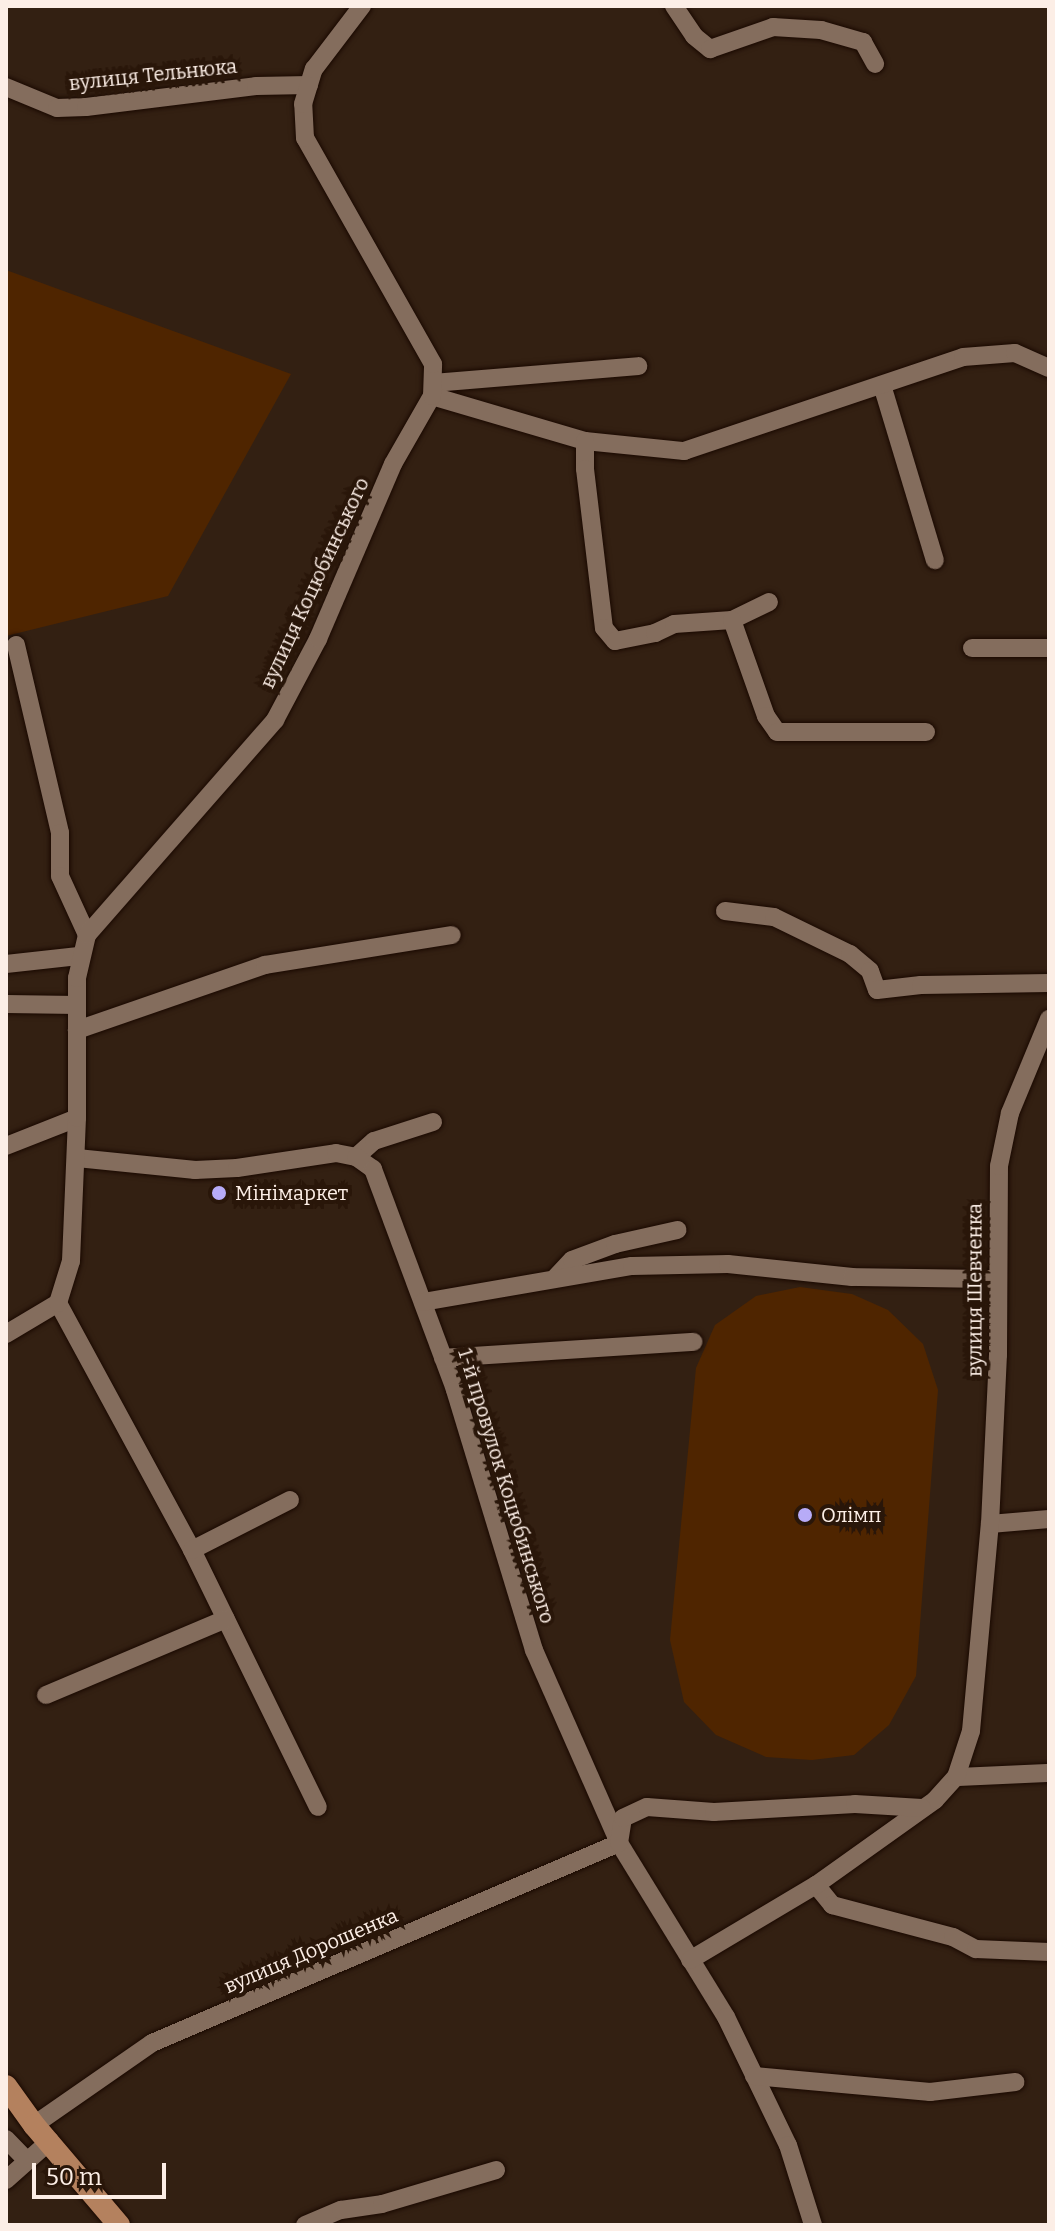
<!DOCTYPE html>
<html>
<head>
<meta charset="utf-8">
<style>
  body { margin:0 }
  #map { position:relative; width:1055px; height:2231px; overflow:hidden; background:#332012; font-family:Bitter,serif }
  div>[style] { position:absolute }
  .green>* { inset:0; background:#4f2500 }
  .roads { filter:drop-shadow(0 0 2px #1a0901) drop-shadow(0 0 2px #1a0901) }
  .minor>* { height:18px; margin:-9px; padding:0 9px; transform-origin:9px; border-radius:9px; background:#846d5d }
  .major>* { height:22px; margin:-11px; padding:0 11px; transform-origin:11px; border-radius:11px; background:#b4815e }
  .dots>* { width:22px; height:22px; translate:-50% -50%; box-sizing:border-box; border:4px solid #291609; border-radius:50% }
  span { translate:-50% -50%; white-space:nowrap; text-align:center; line-height:1.15; -webkit-text-stroke:8px #291609; paint-order:stroke }
  .street-label { font-size:20px; color:#fceee6 }
  .poi-label { font-size:20px; color:#fceee6 }
  .left { translate:0 -50%; text-align:left }
  .frame { position:absolute; inset:0; border:8px solid #fceee6; pointer-events:none }
  .scale { position:absolute; left:32px; top:2163px; width:134px; height:36px; box-sizing:border-box; border:4px solid #fceee6; border-top:0; padding-left:10px; font-size:24px; line-height:28px; white-space:nowrap; color:#fceee6; -webkit-text-stroke:6px #291609; paint-order:stroke }
</style>
</head>
<body>
<div id="map">
  <div class="green">
    <div style="clip-path:polygon(6px 270px,291px 374px,168px 596px,6px 636px)"></div>
    <div style="clip-path:polygon(800px 1287px,852px 1294px,888px 1310px,923px 1344px,938px 1390px,916px 1676px,889px 1725px,854px 1755px,812px 1760px,766px 1757px,716px 1735px,684px 1702px,670px 1640px,696px 1368px,715px 1325px,756px 1296px)"></div>
  </div>
  <div class="roads">
    <div class="minor">
      <div style="left:674px;top:6px;width:36px;rotate:56deg"></div>
      <div style="left:694px;top:36px;width:21px;rotate:39deg"></div>
      <div style="left:710px;top:49px;width:67px;rotate:-19.2deg"></div>
      <div style="left:773px;top:27px;width:48px;rotate:3.6deg"></div>
      <div style="left:821px;top:30px;width:44px;rotate:15.9deg"></div>
      <div style="left:863px;top:42px;width:25px;rotate:61deg"></div>
      <div style="left:6px;top:87px;width:55px;rotate:22.4deg"></div>
      <div style="left:57px;top:108px;width:29px;rotate:-2deg"></div>
      <div style="left:86px;top:107px;width:171px;rotate:-7deg"></div>
      <div style="left:256px;top:86px;width:53px;rotate:-1.1deg"></div>
      <div style="left:433px;top:383px;width:206px;rotate:-4.7deg"></div>
      <div style="left:882px;top:385px;width:183px;rotate:73.2deg"></div>
      <div style="left:432px;top:396px;width:159px;rotate:16.4deg"></div>
      <div style="left:585px;top:441px;width:100px;rotate:5.8deg"></div>
      <div style="left:684px;top:451px;width:294px;rotate:-18.6deg"></div>
      <div style="left:963px;top:357px;width:52px;rotate:-4.4deg"></div>
      <div style="left:1015px;top:353px;width:37px;rotate:24deg"></div>
      <div style="left:585px;top:441px;width:28px;rotate:90deg"></div>
      <div style="left:585px;top:469px;width:160px;rotate:83.2deg"></div>
      <div style="left:604px;top:628px;width:17px;rotate:50deg"></div>
      <div style="left:615px;top:641px;width:41px;rotate:-11.3deg"></div>
      <div style="left:655px;top:633px;width:21px;rotate:-25deg"></div>
      <div style="left:674px;top:624px;width:58px;rotate:-3.9deg"></div>
      <div style="left:732px;top:620px;width:41px;rotate:-25.9deg"></div>
      <div style="left:732px;top:620px;width:102px;rotate:70.5deg"></div>
      <div style="left:766px;top:716px;width:19px;rotate:55deg"></div>
      <div style="left:777px;top:732px;width:149px"></div>
      <div style="left:16px;top:645px;width:193px;rotate:76.8deg"></div>
      <div style="left:60px;top:833px;width:43px;rotate:90deg"></div>
      <div style="left:60px;top:876px;width:65px;rotate:65.4deg"></div>
      <div style="left:972px;top:648px;width:77px"></div>
      <div style="left:725px;top:911px;width:49px;rotate:7deg"></div>
      <div style="left:774px;top:917px;width:85px;rotate:26deg"></div>
      <div style="left:850px;top:954px;width:26px;rotate:40deg"></div>
      <div style="left:870px;top:971px;width:20px;rotate:70deg"></div>
      <div style="left:877px;top:990px;width:44px;rotate:-6.5deg"></div>
      <div style="left:921px;top:985px;width:128px;rotate:-0.9deg"></div>
      <div style="left:6px;top:964px;width:73px;rotate:-6.3deg"></div>
      <div style="left:6px;top:1004px;width:71px;rotate:0.8deg"></div>
      <div style="left:77px;top:1030px;width:199px;rotate:-19.1deg"></div>
      <div style="left:265px;top:965px;width:189px;rotate:-9.1deg"></div>
      <div style="left:6px;top:1146px;width:76px;rotate:-21.5deg"></div>
      <div style="left:356px;top:1157px;width:24px;rotate:-42deg"></div>
      <div style="left:374px;top:1141px;width:62px;rotate:-17.9deg"></div>
      <div style="left:77px;top:1158px;width:119px;rotate:5.8deg"></div>
      <div style="left:195px;top:1170px;width:42px;rotate:-2.7deg"></div>
      <div style="left:237px;top:1168px;width:100px;rotate:-8.6deg"></div>
      <div style="left:336px;top:1153px;width:20px;rotate:11deg"></div>
      <div style="left:356px;top:1157px;width:21px;rotate:35deg"></div>
      <div style="left:373px;top:1169px;width:236px;rotate:69.6deg"></div>
      <div style="left:455px;top:1390px;width:272px;rotate:73.1deg"></div>
      <div style="left:534px;top:1650px;width:211px;rotate:66.2deg"></div>
      <div style="left:619px;top:1843px;width:204px;rotate:58.4deg"></div>
      <div style="left:726px;top:2017px;width:142px;rotate:64.2deg"></div>
      <div style="left:788px;top:2145px;width:84px;rotate:72.6deg"></div>
      <div style="left:556px;top:1277px;width:23px;rotate:-47deg"></div>
      <div style="left:572px;top:1260px;width:46px;rotate:-20.4deg"></div>
      <div style="left:615px;top:1244px;width:64px;rotate:-12.7deg"></div>
      <div style="left:423px;top:1302px;width:212px;rotate:-9.8deg"></div>
      <div style="left:632px;top:1266px;width:96px;rotate:-1.2deg"></div>
      <div style="left:728px;top:1264px;width:125px;rotate:6deg"></div>
      <div style="left:852px;top:1277px;width:144px;rotate:0.8deg"></div>
      <div style="left:58px;top:1303px;width:281px;rotate:61.5deg"></div>
      <div style="left:192px;top:1550px;width:286px;rotate:63.9deg"></div>
      <div style="left:6px;top:1334px;width:61px;rotate:-30.8deg"></div>
      <div style="left:58px;top:1303px;width:44px;rotate:-72.8deg"></div>
      <div style="left:71px;top:1261px;width:143px;rotate:-87.6deg"></div>
      <div style="left:77px;top:1118px;width:140px;rotate:-90deg"></div>
      <div style="left:77px;top:978px;width:44px;rotate:-76.9deg"></div>
      <div style="left:87px;top:935px;width:286px;rotate:-48.8deg"></div>
      <div style="left:275px;top:720px;width:92px;rotate:-62deg"></div>
      <div style="left:318px;top:639px;width:190px;rotate:-66.8deg"></div>
      <div style="left:393px;top:464px;width:78px;rotate:-60.2deg"></div>
      <div style="left:432px;top:396px;width:32px;rotate:-88deg"></div>
      <div style="left:433px;top:364px;width:260px;rotate:-119.5deg"></div>
      <div style="left:305px;top:138px;width:34px;rotate:-93deg"></div>
      <div style="left:303px;top:104px;width:37px;rotate:-73deg"></div>
      <div style="left:314px;top:69px;width:79px;rotate:-52.7deg"></div>
      <div style="left:443px;top:1358px;width:251px;rotate:-3.7deg"></div>
      <div style="left:990px;top:1524px;width:59px;rotate:-4.8deg"></div>
      <div style="left:192px;top:1550px;width:110px;rotate:-27deg"></div>
      <div style="left:46px;top:1695px;width:195px;rotate:-22.9deg"></div>
      <div style="left:956px;top:1777px;width:93px;rotate:-2.5deg"></div>
      <div style="left:816px;top:1885px;width:26px;rotate:51deg"></div>
      <div style="left:832px;top:1905px;width:125px;rotate:14.8deg"></div>
      <div style="left:953px;top:1937px;width:26px;rotate:28deg"></div>
      <div style="left:976px;top:1949px;width:73px;rotate:2.4deg"></div>
      <div style="left:690px;top:1960px;width:147px;rotate:-30.8deg"></div>
      <div style="left:816px;top:1885px;width:146px;rotate:-35.5deg"></div>
      <div style="left:935px;top:1800px;width:31px;rotate:-48deg"></div>
      <div style="left:956px;top:1777px;width:48px;rotate:-71.9deg"></div>
      <div style="left:971px;top:1731px;width:208px;rotate:-84.8deg"></div>
      <div style="left:990px;top:1524px;width:169px;rotate:-87.3deg"></div>
      <div style="left:998px;top:1355px;width:189px;rotate:-89.7deg"></div>
      <div style="left:999px;top:1166px;width:54px;rotate:-78.3deg"></div>
      <div style="left:1010px;top:1113px;width:102px;rotate:-67.5deg"></div>
      <div style="left:754px;top:2076px;width:177px;rotate:5.2deg"></div>
      <div style="left:930px;top:2092px;width:86px;rotate:-6.7deg"></div>
      <div style="left:34px;top:2125px;width:144px;rotate:-34.8deg"></div>
      <div style="left:152px;top:2043px;width:508px;rotate:-23.18deg"></div>
      <div style="left:619px;top:1843px;width:25px;rotate:-81deg"></div>
      <div style="left:623px;top:1818px;width:26px;rotate:-25deg"></div>
      <div style="left:647px;top:1807px;width:67px;rotate:4.3deg"></div>
      <div style="left:714px;top:1812px;width:141px;rotate:-3.2deg"></div>
      <div style="left:855px;top:1804px;width:67px;rotate:3.4deg"></div>
      <div style="left:6px;top:2139px;width:30px;rotate:46deg"></div>
      <div style="left:6px;top:2180px;width:59px;rotate:-41.6deg"></div>
      <div style="left:305px;top:2225px;width:39px;rotate:-23deg"></div>
      <div style="left:341px;top:2210px;width:41px;rotate:-8.3deg"></div>
      <div style="left:382px;top:2204px;width:119px;rotate:-16.6deg"></div>
    </div>
    <div class="major">
      <div style="left:6px;top:2086px;width:48px;rotate:54.3deg"></div>
      <div style="left:34px;top:2125px;width:131px;rotate:49.6deg"></div>
    </div>
  </div>
  <div class="dots">
    <div style="left:219px;top:1193px;background:#b7abf7"></div>
    <div style="left:805px;top:1515px;background:#b7abf7"></div>
  </div>
  <div class="street-label">
    <span style="left:153px;top:75px;rotate:-6deg">вулиця Тельнюка</span>
    <span style="left:315px;top:583px;rotate:-65deg">вулиця Коцюбинського</span>
    <span style="left:975px;top:1290px;rotate:-90deg">вулиця Шевченка</span>
    <span style="left:506px;top:1486px;rotate:73deg">1-й провулок Коцюбинського</span>
    <span style="left:311px;top:1951px;rotate:-23deg">вулиця Дорошенка</span>
  </div>
  <div class="poi-label">
    <span class="left" style="left:235px;top:1193px">Мінімаркет</span>
    <span class="left" style="left:821px;top:1515px">Олімп</span>
  </div>
  <div class="frame"></div>
  <div class="scale">50 m</div>
</div>
</body>
</html>
